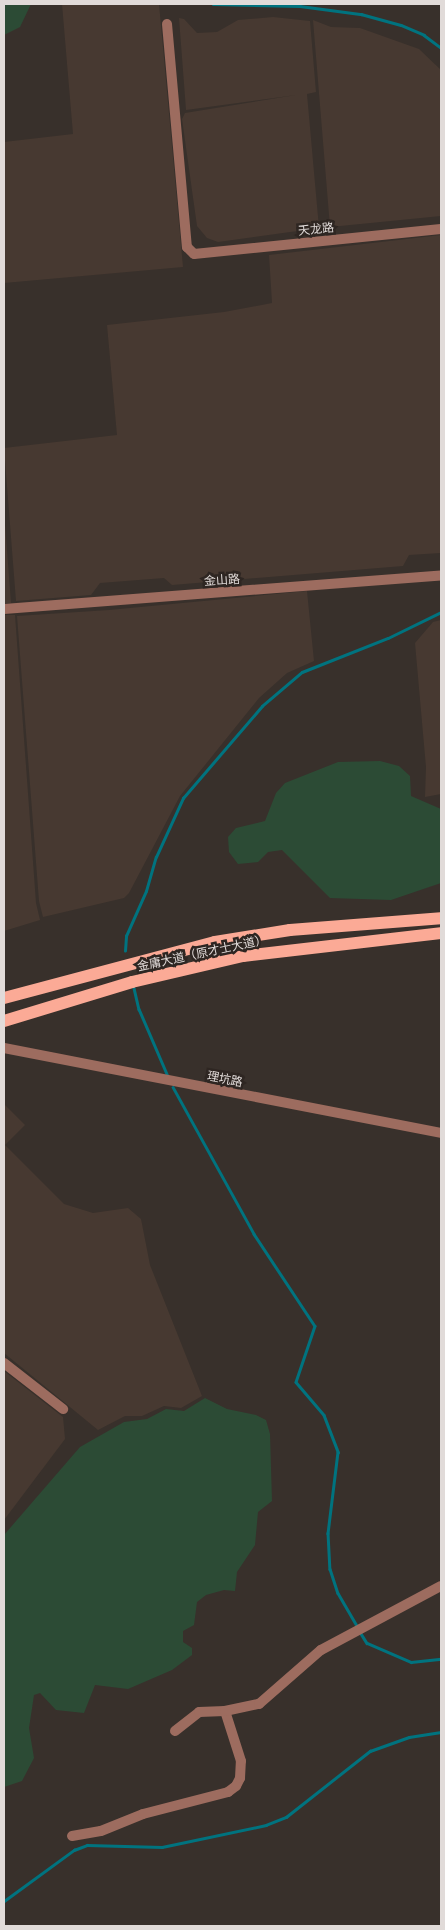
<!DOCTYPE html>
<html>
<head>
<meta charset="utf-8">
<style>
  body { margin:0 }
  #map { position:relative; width:445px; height:1930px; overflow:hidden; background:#38302b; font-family:Mulish,"Noto Sans SC",sans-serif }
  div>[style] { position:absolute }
  .built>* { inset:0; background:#473931 }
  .green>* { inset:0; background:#2c4b35 }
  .stream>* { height:2.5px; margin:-1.25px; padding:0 1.25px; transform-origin:1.25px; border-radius:1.25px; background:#00737f }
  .minor>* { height:10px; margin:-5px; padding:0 5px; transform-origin:5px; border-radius:5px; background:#9d6c5f }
  .major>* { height:12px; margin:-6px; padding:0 6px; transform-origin:6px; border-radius:6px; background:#fbaa96 }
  span { translate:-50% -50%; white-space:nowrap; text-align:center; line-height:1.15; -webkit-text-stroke:5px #2e2622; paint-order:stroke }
  .street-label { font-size:12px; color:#e1dbd9 }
  .frame { position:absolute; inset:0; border:5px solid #e1dbd9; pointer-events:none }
</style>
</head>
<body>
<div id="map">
  <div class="built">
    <div style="clip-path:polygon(62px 4px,159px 4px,183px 267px,4px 283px,4px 142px,73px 134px)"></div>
    <div style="clip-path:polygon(273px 17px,310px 21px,316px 92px,307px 94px,319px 228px,218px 242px,207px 238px,197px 226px,182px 119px,185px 113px,296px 95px,186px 110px,179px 18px,184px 19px,197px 33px,217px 32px,238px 20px)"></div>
    <div style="clip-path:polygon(313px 20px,331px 27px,360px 28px,419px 49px,441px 70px,441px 216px,330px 227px)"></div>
    <div style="clip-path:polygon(441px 235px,441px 553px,409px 555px,403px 566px,172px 585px,164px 578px,100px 583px,91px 595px,16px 601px,4px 448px,117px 435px,107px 325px,224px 312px,272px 303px,269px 255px)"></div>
    <div style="clip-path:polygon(4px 511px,11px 603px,4px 603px)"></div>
    <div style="clip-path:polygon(307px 591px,314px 661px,287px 673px,259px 698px,180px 796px,129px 893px,124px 898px,43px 917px,39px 901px,17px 616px,109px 610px)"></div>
    <div style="clip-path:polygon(4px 615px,15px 615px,36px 903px,40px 920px,4px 931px)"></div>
    <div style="clip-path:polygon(441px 620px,441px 794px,425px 797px,426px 767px,415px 643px,433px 622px)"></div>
    <div style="clip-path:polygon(4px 1104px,25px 1125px,5px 1145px,64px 1204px,93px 1213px,128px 1208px,141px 1219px,150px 1265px,202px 1396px,181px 1408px,164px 1406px,142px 1416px,125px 1416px,98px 1430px,4px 1353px)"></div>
    <div style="clip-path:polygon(4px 1371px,63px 1417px,65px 1439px,4px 1520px)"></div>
  </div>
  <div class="green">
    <div style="clip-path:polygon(4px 4px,31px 4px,20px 27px,4px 35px)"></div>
    <div style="clip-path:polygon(380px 761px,399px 766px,410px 776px,411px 796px,441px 809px,441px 883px,391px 900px,330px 898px,282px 850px,268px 852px,258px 862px,238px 864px,229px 852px,228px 837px,236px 828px,265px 821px,276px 793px,285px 783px,338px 762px)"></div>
    <div style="clip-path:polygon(205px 1398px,227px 1409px,256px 1415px,266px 1420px,270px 1434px,272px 1501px,258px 1512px,255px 1545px,237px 1572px,235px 1591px,224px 1590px,206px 1595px,197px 1602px,194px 1625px,183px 1631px,183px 1642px,192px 1648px,192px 1655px,172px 1670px,128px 1689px,95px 1685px,84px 1713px,56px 1710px,40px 1693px,34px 1695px,29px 1728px,34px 1758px,22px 1781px,4px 1787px,4px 1535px,80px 1447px,124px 1422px,147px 1419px,166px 1409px,184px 1411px)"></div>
  </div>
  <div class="stream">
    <div style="left:213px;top:4px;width:87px;rotate:1.3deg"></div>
    <div style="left:300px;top:6px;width:62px;rotate:7.5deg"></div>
    <div style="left:361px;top:14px;width:41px;rotate:15.4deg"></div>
    <div style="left:401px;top:25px;width:25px;rotate:23deg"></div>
    <div style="left:424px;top:35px;width:21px;rotate:37deg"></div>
    <div style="left:125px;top:951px;width:15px;rotate:-86deg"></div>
    <div style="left:126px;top:936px;width:49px;rotate:-66deg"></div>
    <div style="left:146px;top:891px;width:35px;rotate:-74deg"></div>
    <div style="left:156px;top:857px;width:65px;rotate:-65.4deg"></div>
    <div style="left:183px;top:798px;width:121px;rotate:-49.3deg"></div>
    <div style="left:262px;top:706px;width:52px;rotate:-40.4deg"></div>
    <div style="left:302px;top:672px;width:92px;rotate:-21.6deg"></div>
    <div style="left:388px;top:638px;width:59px;rotate:-26.1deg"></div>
    <div style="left:134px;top:988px;width:22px;rotate:77deg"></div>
    <div style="left:139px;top:1009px;width:71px;rotate:66.7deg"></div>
    <div style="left:173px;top:1087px;width:168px;rotate:61.1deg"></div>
    <div style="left:254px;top:1234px;width:110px;rotate:56.5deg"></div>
    <div style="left:315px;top:1326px;width:59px;rotate:108.7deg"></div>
    <div style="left:296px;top:1382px;width:43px;rotate:49.7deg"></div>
    <div style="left:324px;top:1415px;width:40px;rotate:69deg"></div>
    <div style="left:338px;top:1452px;width:82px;rotate:97deg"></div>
    <div style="left:328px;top:1533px;width:36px;rotate:87deg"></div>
    <div style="left:330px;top:1569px;width:25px;rotate:72deg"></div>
    <div style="left:338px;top:1593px;width:39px;rotate:60deg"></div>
    <div style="left:360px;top:1632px;width:13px;rotate:58deg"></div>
    <div style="left:367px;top:1643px;width:48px;rotate:23.4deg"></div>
    <div style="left:411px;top:1662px;width:30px;rotate:-6deg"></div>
    <div style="left:4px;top:1901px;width:87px;rotate:-36.1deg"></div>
    <div style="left:74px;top:1850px;width:14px;rotate:-21deg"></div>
    <div style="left:87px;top:1845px;width:75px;rotate:1.5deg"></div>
    <div style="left:162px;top:1847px;width:106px;rotate:-11.9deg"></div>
    <div style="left:266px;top:1825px;width:22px;rotate:-22deg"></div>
    <div style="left:286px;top:1817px;width:107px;rotate:-38.2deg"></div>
    <div style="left:370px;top:1751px;width:41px;rotate:-19.7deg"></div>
    <div style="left:409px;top:1737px;width:32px;rotate:-9deg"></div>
  </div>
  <div class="minor">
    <div style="left:167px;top:24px;width:224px;rotate:84.9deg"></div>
    <div style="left:187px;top:247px;width:10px;rotate:45deg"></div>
    <div style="left:194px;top:254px;width:248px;rotate:-5.8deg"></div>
    <div style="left:4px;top:609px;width:438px;rotate:-4.4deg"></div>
    <div style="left:4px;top:1048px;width:445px;rotate:11deg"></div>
    <div style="left:4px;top:1363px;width:75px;rotate:37.9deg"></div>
    <div style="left:175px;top:1731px;width:31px;rotate:-38deg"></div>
    <div style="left:199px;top:1712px;width:26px;rotate:-2deg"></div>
    <div style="left:72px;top:1836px;width:29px;rotate:-10deg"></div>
    <div style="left:101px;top:1831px;width:45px;rotate:-22deg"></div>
    <div style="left:143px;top:1814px;width:88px;rotate:-14.5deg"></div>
    <div style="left:228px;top:1792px;width:10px;rotate:-37deg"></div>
    <div style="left:236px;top:1786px;width:9px;rotate:-63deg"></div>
    <div style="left:240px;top:1778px;width:17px;rotate:-87deg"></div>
    <div style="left:241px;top:1761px;width:52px;rotate:-107.7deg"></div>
    <div style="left:225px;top:1711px;width:35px;rotate:-12deg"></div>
    <div style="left:259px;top:1704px;width:82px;rotate:-41.1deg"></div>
    <div style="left:321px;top:1650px;width:136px;rotate:-28.1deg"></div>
  </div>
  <div class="major">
    <div style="left:4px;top:998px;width:218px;rotate:-14.9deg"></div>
    <div style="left:215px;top:942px;width:76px;rotate:-9.1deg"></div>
    <div style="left:290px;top:930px;width:151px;rotate:-4.5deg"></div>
    <div style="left:4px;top:1021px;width:134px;rotate:-16.9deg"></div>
    <div style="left:132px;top:982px;width:114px;rotate:-13.2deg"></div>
    <div style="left:243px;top:956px;width:199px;rotate:-6.6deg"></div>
  </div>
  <div class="street-label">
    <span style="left:316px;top:229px;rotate:-6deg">天龙路</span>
    <span style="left:222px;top:580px;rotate:-4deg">金山路</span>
    <span style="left:202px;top:953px;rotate:-12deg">金庸大道（原才士大道）</span>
    <span style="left:225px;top:1079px;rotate:11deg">理坑路</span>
  </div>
  <div class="frame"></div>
</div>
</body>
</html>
